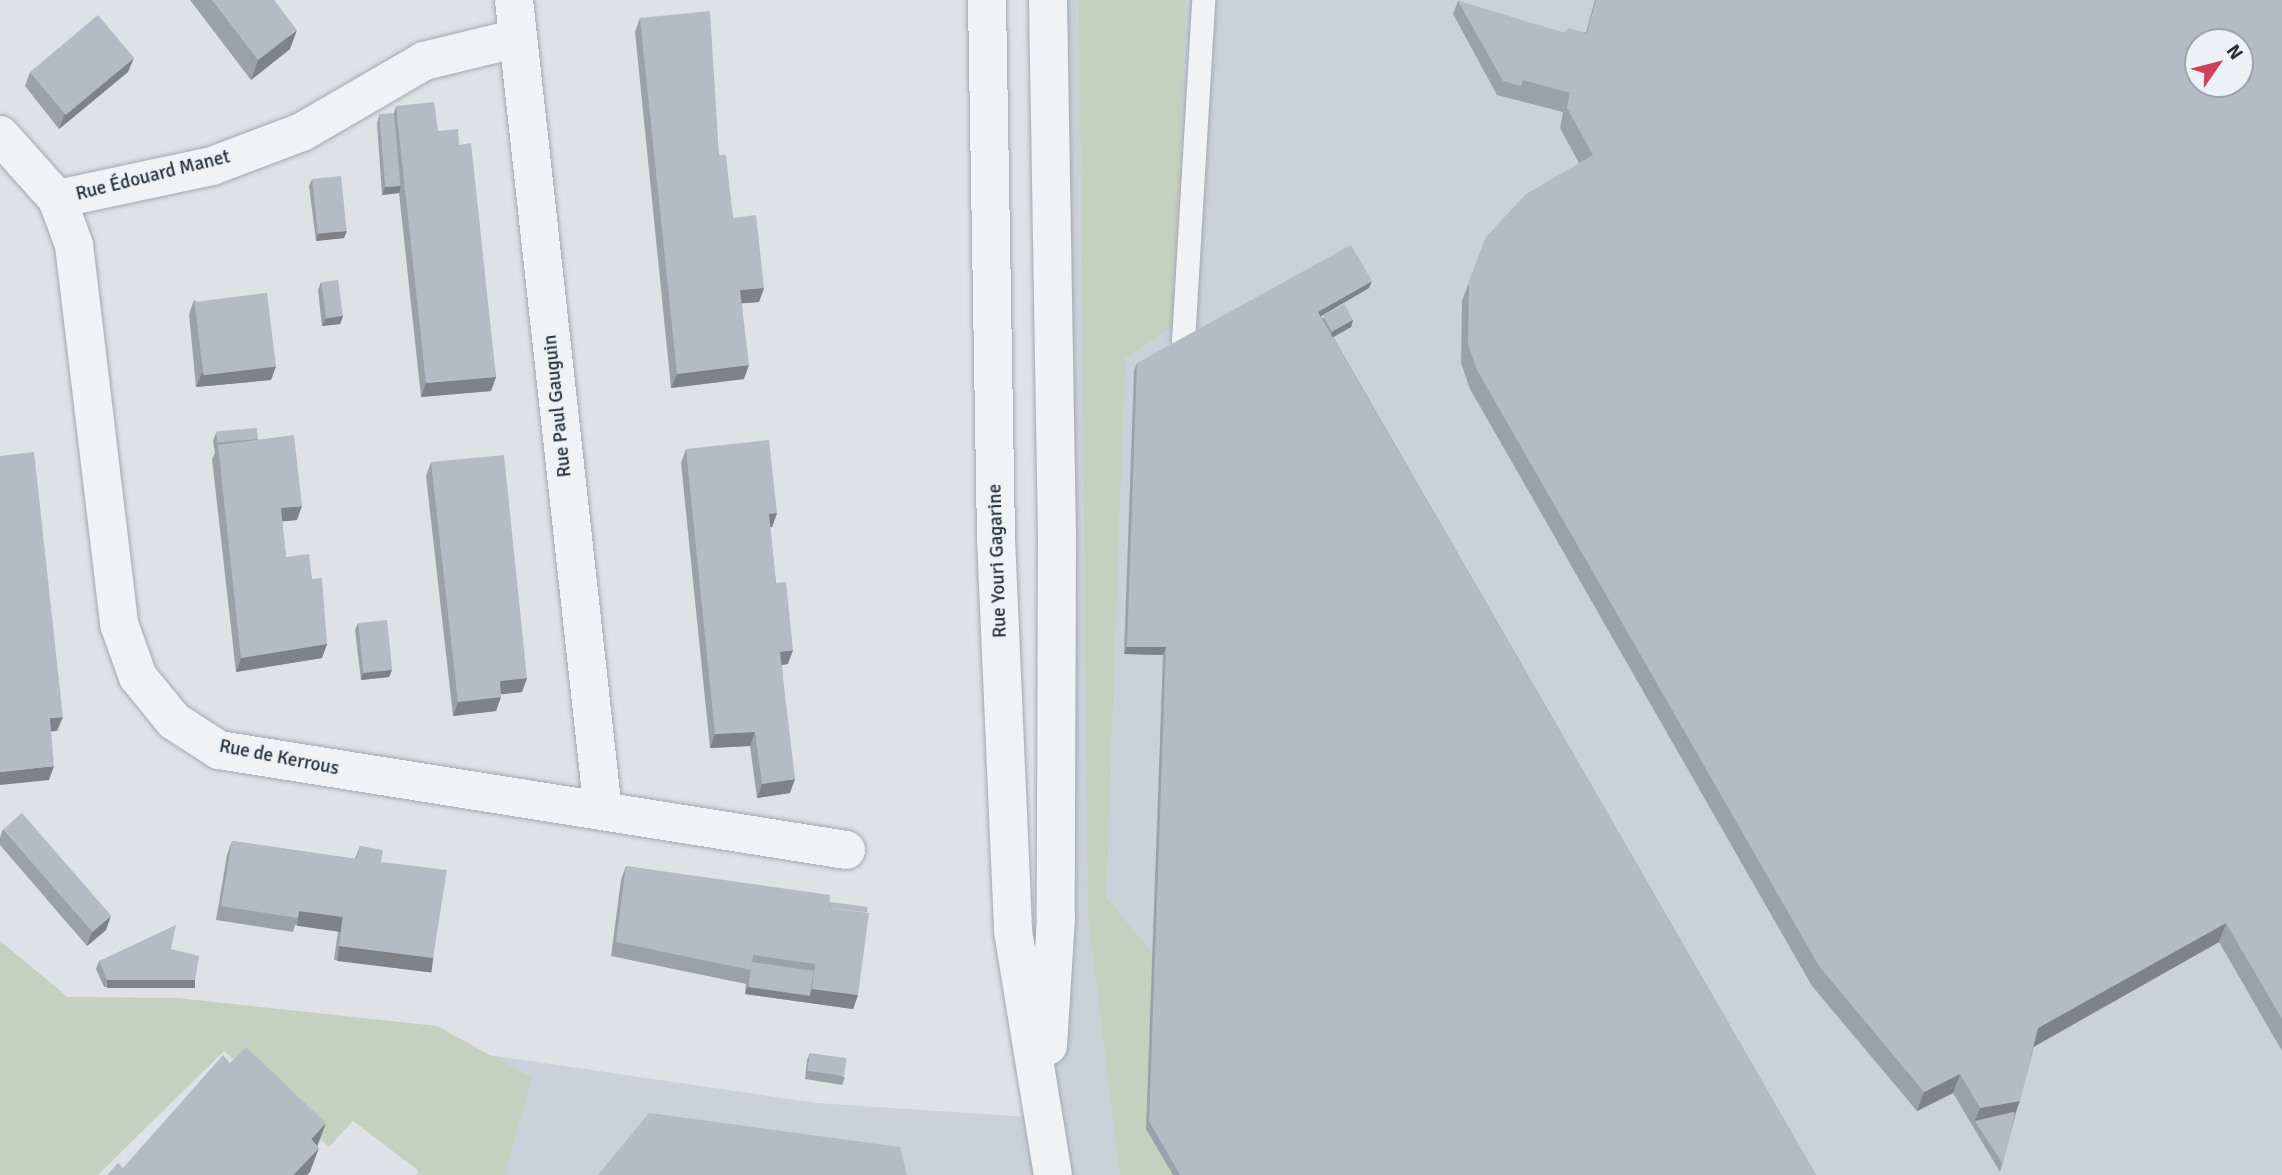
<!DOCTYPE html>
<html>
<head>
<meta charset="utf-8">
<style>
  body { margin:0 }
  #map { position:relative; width:2282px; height:1175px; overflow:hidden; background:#dee2e7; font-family:Signika,sans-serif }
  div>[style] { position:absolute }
  .built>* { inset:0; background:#ccd1d9 }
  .green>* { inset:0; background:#c4d1bf }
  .roads { filter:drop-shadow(0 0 2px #a3a9b1) drop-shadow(0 0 2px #a3a9b1) }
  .service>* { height:23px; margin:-11.5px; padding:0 11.5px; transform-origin:11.5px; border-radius:11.5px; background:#f1f2f6 }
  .minor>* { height:38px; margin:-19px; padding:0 19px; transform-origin:19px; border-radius:19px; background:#f1f2f6 }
  .tertiary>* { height:38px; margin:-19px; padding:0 19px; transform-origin:19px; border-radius:19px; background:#f1f2f6 }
  .wall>* { inset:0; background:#9ca1a9 }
  .shaded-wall>* { inset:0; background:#7f8389; transform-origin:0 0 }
  .building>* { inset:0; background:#b5bbc4; transform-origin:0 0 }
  span { translate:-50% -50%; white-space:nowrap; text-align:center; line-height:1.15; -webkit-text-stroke:5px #edf1f5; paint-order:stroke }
  .street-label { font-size:19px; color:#27303e }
  .north { position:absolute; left:2184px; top:28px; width:70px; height:70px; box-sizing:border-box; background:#edf1f5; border:2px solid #9ea4ac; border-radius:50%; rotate:55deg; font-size:19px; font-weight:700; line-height:28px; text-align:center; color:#27303e }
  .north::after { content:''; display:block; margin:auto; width:24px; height:32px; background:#cc4359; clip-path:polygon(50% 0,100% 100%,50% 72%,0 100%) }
</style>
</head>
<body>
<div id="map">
  <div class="built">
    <div style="clip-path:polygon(evenodd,1042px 0,2282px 0,2282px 1175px,416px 1175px,475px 1053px,817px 1103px,1044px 1118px,1042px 0,2198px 42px,2240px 42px,2240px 84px,2198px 84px,2198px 42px)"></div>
  </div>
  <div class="green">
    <div style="clip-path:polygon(1079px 0,1186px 0,1173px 327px,1125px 358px,1106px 897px,1153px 954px,1146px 1129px,1173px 1175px,1120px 1175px,1088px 916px)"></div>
    <div style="clip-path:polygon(0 941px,68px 997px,178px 998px,437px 1026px,532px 1078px,504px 1175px,424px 1175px,353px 1121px,329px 1147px,224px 1051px,98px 1175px,0 1175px)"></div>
  </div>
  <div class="roads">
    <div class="service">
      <div style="left:1183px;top:341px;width:342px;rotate:-86.6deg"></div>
    </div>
    <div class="minor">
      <div style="left:514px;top:0;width:816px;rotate:83.74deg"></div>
      <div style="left:0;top:135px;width:86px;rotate:48.3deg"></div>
      <div style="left:57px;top:199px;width:49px;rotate:69.7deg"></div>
      <div style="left:74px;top:245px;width:382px;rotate:83.2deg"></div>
      <div style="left:119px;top:624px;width:56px;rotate:70.3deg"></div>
      <div style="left:138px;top:677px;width:57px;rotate:50.7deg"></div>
      <div style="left:174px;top:721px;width:54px;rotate:32.8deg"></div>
      <div style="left:219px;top:750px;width:635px;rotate:9.06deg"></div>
      <div style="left:57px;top:199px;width:158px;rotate:-12deg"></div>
      <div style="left:212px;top:166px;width:96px;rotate:-20.7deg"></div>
      <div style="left:302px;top:132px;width:141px;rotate:-30.2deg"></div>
      <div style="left:424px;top:61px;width:97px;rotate:-13.7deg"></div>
    </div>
    <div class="tertiary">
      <div style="left:987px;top:0;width:539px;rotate:89.04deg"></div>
      <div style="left:996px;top:539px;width:392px;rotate:87.5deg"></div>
      <div style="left:1013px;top:931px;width:247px;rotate:80.7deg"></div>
      <div style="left:1048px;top:0;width:537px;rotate:89.04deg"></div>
      <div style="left:1057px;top:537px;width:381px;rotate:90.2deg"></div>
      <div style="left:1056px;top:918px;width:128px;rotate:93.6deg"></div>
    </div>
  </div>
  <div class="wall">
    <div style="clip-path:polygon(190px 0,274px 0,290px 49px,251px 80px)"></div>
    <div style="clip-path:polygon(1595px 0,2282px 0,2282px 1051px,2219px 942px,2034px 1047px,2000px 1172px,1953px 1093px,1917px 1111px,1812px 986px,1470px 389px,1461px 363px,1462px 301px,1486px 237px,1579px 163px,1560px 128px,1563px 112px,1497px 95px,1453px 14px,1458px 1px,1564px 33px,1586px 32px)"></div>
    <div style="clip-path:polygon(640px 18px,719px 155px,733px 218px,764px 288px,759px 302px,742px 303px,744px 379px,671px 388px,635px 32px)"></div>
    <div style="clip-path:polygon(30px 72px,128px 72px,59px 129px,25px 86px)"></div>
    <div style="clip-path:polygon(396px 106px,459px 145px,496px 377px,491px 391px,421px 397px,399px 193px,382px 195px,377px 123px,379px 116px,394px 113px)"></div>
    <div style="clip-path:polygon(312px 179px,344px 238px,316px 241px,309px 186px)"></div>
    <div style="clip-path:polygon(321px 282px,343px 316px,340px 324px,322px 326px,318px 290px)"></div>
    <div style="clip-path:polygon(1369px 288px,1321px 316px,1323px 319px,1324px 317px,1353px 320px,1351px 327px,1333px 337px,1816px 1175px,1173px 1175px,1146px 1129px,1163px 655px,1124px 654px,1134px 371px,1137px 363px)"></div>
    <div style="clip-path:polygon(194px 300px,276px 366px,271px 380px,196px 387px,189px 314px)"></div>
    <div style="clip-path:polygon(216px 433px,258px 439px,297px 520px,282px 521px,286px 557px,312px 579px,327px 644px,322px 658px,236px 672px,212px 459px,215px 453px,213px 441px)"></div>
    <div style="clip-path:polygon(686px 449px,777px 513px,772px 527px,770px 527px,776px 583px,788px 664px,782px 665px,790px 793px,757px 798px,750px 746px,710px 748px,681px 463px)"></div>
    <div style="clip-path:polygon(431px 462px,527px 678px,522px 692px,501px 694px,496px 711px,453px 716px,426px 476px)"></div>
    <div style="clip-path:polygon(358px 623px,392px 670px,389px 677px,361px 680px,355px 630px)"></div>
    <div style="clip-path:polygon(3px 829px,106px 930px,87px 946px,0 845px,0 838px)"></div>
    <div style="clip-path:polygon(232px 841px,355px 859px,360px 846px,381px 862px,428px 972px,334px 960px,338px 931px,295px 925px,293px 932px,216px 920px,227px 855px)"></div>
    <div style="clip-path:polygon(626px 866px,830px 902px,858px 995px,853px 1009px,745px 994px,746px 984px,611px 956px,621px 880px)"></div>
    <div style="clip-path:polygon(171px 949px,192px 987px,104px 987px,96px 969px,99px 961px)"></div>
    <div style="clip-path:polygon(810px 1053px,845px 1078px,842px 1085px,805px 1079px,807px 1060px)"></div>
  </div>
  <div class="shaded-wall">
    <div style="clip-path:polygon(297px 30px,290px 49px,251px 80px,258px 60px)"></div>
    <div style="clip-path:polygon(134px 58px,128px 72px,59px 129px,64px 115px)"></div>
    <div style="clip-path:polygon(401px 186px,399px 193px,382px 195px,385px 187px)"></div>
    <div style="clip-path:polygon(347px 231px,344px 238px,316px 241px,318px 233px)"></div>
    <div style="clip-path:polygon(1372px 281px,1369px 288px,1316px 319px,1318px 312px)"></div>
    <div style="clip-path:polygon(764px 288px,759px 302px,735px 304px,740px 290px)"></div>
    <div style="clip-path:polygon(343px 316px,340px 324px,322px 326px,325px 319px)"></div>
    <div style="clip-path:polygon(1353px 320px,1351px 327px,1330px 339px,1332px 332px)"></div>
    <div style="clip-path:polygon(749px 365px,744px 379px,671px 388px,677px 374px)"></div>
    <div style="clip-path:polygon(276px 366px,271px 380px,196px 387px,202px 373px)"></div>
    <div style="clip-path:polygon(496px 377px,491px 391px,421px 397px,426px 383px)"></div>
    <div style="clip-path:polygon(302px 506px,297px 520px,276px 522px,281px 508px)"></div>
    <div style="clip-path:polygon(777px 513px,772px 527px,764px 528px,769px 514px)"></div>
    <div style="clip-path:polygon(327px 644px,322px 658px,236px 672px,241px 658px)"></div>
    <div style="clip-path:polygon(1127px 647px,1166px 647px,1163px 655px,1124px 654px)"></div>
    <div style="clip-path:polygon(793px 650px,788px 664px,775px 666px,780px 652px)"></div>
    <div style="clip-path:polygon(392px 670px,389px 677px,361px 680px,363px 673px)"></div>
    <div style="clip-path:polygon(527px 678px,522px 692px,495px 695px,500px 681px)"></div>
    <div style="clip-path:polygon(501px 697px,496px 711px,453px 716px,458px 702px)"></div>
    <div style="clip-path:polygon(63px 717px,57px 731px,45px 732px,50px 718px)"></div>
    <div style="clip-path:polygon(755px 732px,750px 746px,710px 748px,715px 734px)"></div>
    <div style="clip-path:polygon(54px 766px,49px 780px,0 785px,0 772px)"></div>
    <div style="clip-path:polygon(795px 779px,790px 793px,757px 798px,762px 784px)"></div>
    <div style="left:299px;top:911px;width:44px;height:15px;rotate:8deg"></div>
    <div style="clip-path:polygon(111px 916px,106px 930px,87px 946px,92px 932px)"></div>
    <div style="clip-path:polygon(2226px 923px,2219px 942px,2031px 1048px,2038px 1028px)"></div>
    <div style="left:339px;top:946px;width:95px;height:15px;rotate:7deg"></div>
    <div style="left:107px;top:980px;width:88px;height:8px"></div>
    <div style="clip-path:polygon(747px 987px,809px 996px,812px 989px,858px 995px,853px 1009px,745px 994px)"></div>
    <div style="clip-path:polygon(1960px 1074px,1953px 1093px,1917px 1111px,1924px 1092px)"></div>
    <div style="clip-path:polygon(2020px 1101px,2012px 1121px,1975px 1121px,1980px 1108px)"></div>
    <div style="clip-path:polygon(326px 1123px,317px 1147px,311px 1139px)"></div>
    <div style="clip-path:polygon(319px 1148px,310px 1172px,307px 1175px,293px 1175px)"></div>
  </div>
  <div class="building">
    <div style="clip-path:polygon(212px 0,274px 0,297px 30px,258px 60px)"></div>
    <div style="clip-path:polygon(evenodd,1596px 0,2282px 0,2282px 1019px,2226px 923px,2038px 1028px,2020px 1101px,1980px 1108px,1960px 1074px,1924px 1092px,1819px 966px,1477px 370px,1468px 344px,1469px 281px,1486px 237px,1526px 194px,1593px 155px,1567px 108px,1570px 93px,1523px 80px,1568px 28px,1587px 33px,1596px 0,2198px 42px,2240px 42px,2240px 84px,2198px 84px,2198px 42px)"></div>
    <div style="clip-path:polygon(1458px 1px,1564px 33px,1523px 80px,1521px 86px,1503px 81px)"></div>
    <div style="clip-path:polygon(710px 11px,719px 155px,726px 155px,733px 218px,756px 215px,764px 288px,740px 290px,749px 365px,677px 374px,640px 18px)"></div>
    <div style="left:98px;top:15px;width:56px;height:89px;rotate:50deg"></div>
    <div style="clip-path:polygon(434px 102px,438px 131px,458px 129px,459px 145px,471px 143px,496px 377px,426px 383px,396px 106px)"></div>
    <div style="left:394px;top:113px;width:73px;height:15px;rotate:85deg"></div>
    <div style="left:341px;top:176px;width:55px;height:29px;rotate:84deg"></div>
    <div style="clip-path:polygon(1351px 245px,1372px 281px,1318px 312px,1816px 1175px,1180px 1175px,1149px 1121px,1166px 647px,1127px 647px,1137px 363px)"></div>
    <div style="left:338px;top:280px;width:36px;height:17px;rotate:82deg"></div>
    <div style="left:267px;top:293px;width:74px;height:73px;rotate:83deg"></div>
    <div style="left:1344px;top:304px;width:18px;height:24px;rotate:61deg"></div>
    <div style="left:257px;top:428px;width:11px;height:41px;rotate:85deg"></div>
    <div style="clip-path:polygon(294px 435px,302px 506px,281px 508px,286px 557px,309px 554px,312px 579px,322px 578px,327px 644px,241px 658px,218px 445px)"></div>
    <div style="clip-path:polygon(769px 440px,777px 513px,769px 514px,776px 583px,786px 582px,793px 650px,780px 652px,795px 779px,762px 784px,755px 732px,715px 734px,686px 449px)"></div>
    <div style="clip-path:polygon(34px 452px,63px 717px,50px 718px,54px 766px,0 772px,0 456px)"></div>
    <div style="clip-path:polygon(504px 455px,527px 678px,500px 681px,501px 697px,458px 702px,431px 462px)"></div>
    <div style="left:387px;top:620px;width:50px;height:29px;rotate:84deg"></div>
    <div style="left:22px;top:813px;width:136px;height:25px;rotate:49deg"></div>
    <div style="clip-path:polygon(232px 841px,357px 859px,360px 846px,383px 850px,381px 862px,447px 870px,433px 958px,339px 946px,343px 917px,299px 911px,298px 918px,221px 906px)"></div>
    <div style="clip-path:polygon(626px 866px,830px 895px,829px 908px,869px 913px,858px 995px,812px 989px,815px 964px,753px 955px,751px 970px,616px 942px)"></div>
    <div style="left:830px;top:902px;width:38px;height:6px;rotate:7deg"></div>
    <div style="clip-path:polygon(176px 925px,171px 949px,199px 956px,195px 980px,107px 980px,99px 961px)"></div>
    <div style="left:752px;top:962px;width:62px;height:25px;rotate:8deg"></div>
    <div style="clip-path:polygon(246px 1047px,326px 1123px,311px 1139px,319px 1148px,293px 1175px,107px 1175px,118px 1163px,123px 1168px,223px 1055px,230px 1063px)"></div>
    <div style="left:810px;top:1053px;width:37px;height:18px;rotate:8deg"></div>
    <div style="clip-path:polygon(2013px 1112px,2015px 1113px,2003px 1164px,1975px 1121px)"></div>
    <div style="clip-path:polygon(649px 1113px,900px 1147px,907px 1175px,598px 1175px)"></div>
  </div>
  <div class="street-label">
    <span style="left:153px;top:176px;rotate:-14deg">Rue Édouard Manet</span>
    <span style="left:558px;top:406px;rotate:-96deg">Rue Paul Gauguin</span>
    <span style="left:998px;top:561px;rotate:-92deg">Rue Youri Gagarine</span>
    <span style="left:279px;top:758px;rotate:11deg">Rue de Kerrous</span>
  </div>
  <div class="north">N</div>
</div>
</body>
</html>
